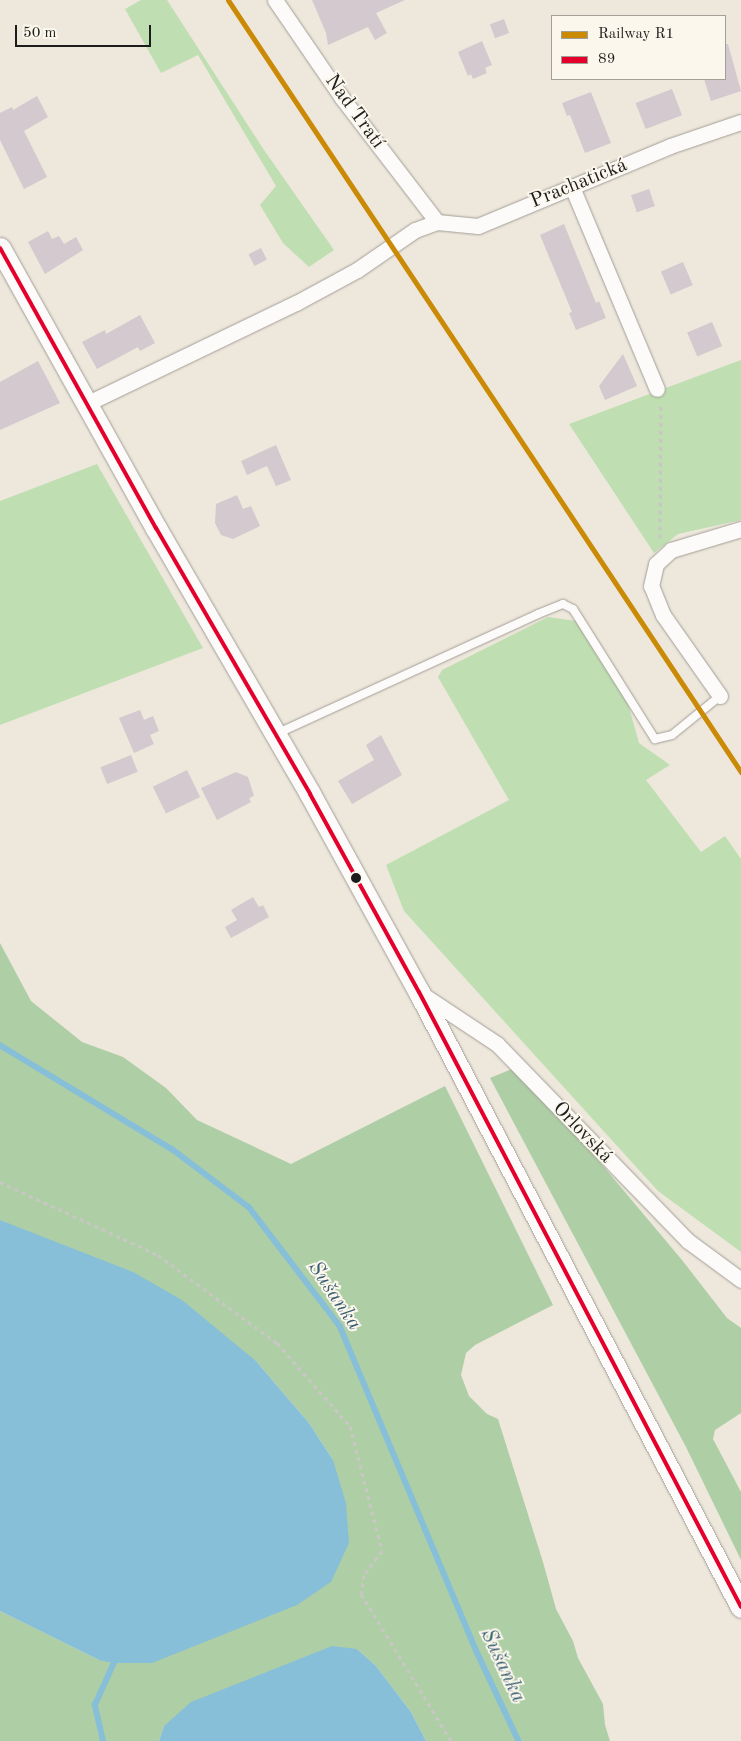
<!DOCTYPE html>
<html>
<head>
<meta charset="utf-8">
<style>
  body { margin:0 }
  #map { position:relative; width:741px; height:1741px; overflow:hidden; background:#eee7db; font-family:"Old Standard TT",serif }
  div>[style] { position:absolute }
  .green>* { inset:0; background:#bfdfb2 }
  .forest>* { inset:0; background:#aecea6 }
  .water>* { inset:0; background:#88bfd8 }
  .stream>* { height:5.5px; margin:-2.75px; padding:0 2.75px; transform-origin:2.75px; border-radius:2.75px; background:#88bfd8 }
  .building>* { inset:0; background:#d3c9cf; transform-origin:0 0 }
  .path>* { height:3px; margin-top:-1.5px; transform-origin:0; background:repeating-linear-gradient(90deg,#c8c7c4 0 4px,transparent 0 8px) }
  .roads { filter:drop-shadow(0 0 1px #a29e97) drop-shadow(0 0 1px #a29e97) }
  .lane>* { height:8px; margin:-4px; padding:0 4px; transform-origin:4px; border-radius:4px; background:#fcfbfa }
  .street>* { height:15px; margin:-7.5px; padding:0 7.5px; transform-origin:7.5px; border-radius:7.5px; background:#fcfbfa }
  .secondary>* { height:21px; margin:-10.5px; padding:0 10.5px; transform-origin:10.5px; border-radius:10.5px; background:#fcfbfa }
  .bus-1>* { height:4px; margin:-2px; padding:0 2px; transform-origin:2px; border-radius:2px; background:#e4002b }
  .rail-1>* { height:5px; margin:-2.5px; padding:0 2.5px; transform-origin:2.5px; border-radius:2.5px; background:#cb8a06 }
  .dots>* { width:14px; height:14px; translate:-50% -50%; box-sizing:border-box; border:2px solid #fbf7ec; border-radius:50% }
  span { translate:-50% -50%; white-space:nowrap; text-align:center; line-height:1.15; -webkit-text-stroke:4px #fbf7ec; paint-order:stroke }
  .street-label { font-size:20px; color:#1c1c1c }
  .water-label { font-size:21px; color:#395e70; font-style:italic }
  .legend { position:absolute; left:551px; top:15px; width:175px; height:65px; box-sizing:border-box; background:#fbf7ec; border:1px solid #a29f99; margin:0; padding:6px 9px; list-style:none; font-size:15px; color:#1c1c1c }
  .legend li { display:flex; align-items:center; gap:10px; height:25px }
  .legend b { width:25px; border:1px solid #a29f99 }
  .scale { position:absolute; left:15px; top:25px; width:136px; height:22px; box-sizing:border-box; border:2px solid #1c1c1c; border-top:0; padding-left:6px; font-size:15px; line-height:18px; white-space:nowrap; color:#1c1c1c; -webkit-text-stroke:4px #fbf7ec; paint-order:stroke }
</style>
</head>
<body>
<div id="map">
  <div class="green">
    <div style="clip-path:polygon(141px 0,167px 0,264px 150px,334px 250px,309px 267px,283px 243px,260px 205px,276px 186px,198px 55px,161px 73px,125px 9px)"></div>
    <div style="clip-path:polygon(741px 360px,741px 520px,678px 534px,654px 553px,569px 424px)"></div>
    <div style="clip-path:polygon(97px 464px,203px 648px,0 725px,0 501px)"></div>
    <div style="clip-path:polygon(548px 617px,576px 621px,624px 689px,639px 743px,670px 765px,646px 780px,701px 852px,725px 836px,741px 859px,741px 1252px,658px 1191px,404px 911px,386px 865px,509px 800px,438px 677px,442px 670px)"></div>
  </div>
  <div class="forest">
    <div style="clip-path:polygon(0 943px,31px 1001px,82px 1042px,123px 1057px,166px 1088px,197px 1120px,291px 1164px,445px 1086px,553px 1305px,475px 1345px,466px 1353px,461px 1375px,469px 1396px,487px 1414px,498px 1419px,543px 1562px,556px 1609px,573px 1641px,578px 1658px,603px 1704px,605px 1725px,610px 1741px,426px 1741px,411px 1712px,376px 1666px,357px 1649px,164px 1726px,159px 1741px,0 1741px,0 1611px,99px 1660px,333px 1460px,309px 1423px,256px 1361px,0 1220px)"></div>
    <div style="clip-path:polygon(519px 1066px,682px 1260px,727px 1318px,741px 1328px,741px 1413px,715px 1430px,713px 1439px,741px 1492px,741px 1560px,686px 1447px,490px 1078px)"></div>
  </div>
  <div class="water">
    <div style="clip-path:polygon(0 1220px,133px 1272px,182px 1300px,256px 1361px,309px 1423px,333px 1460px,346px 1503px,349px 1543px,331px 1582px,297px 1605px,152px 1663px,113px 1663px,99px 1660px,0 1611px)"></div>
    <div style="clip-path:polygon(332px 1646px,357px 1649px,376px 1666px,411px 1712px,426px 1741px,159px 1741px,164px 1726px,191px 1702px)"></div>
  </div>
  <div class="stream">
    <div style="left:0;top:1045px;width:201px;rotate:31.2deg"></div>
    <div style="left:172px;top:1149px;width:96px;rotate:37deg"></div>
    <div style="left:249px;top:1207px;width:150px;rotate:52.6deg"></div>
    <div style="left:340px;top:1326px;width:356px;rotate:67.2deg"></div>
    <div style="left:478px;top:1654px;width:96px;rotate:64.8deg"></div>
    <div style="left:103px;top:1741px;width:37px;rotate:-103deg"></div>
    <div style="left:95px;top:1705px;width:54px;rotate:-65.8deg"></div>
  </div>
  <div class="building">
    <div style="clip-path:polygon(312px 0,405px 0,376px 13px,387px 33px,375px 40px,368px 27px,328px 45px,326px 33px)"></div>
    <div style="left:504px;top:19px;width:15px;height:15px;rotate:70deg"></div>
    <div style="clip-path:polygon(482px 41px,492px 65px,485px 68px,487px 73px,473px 79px,471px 74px,468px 76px,458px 52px)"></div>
    <div style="clip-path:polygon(725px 44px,728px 44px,741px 91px,711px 101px,704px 79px,725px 79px)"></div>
    <div style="left:672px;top:89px;width:28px;height:39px;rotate:69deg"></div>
    <div style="clip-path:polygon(591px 92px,611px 143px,585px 153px,570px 115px,567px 116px,562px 103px)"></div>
    <div style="clip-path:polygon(37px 96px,48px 117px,24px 131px,47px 177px,24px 189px,0 140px,0 113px,12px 107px,13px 110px)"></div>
    <div style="left:649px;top:189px;width:18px;height:19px;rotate:71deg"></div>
    <div style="clip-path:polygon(564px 224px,596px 303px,599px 301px,606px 318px,576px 330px,569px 313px,572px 312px,540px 235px)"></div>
    <div style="clip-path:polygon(48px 231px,52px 239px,59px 236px,64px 244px,76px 237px,83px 250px,45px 274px,28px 242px)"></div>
    <div style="left:261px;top:248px;width:13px;height:14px;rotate:63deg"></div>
    <div style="left:683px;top:262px;width:25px;height:24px;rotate:67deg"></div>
    <div style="clip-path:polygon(140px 315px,155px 343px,140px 351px,138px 347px,97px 369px,82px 342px,105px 330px,106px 334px)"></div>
    <div style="left:712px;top:322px;width:26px;height:27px;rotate:67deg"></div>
    <div style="clip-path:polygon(623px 354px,637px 386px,605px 400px,599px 386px)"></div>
    <div style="clip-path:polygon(38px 361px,60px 403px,0 430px,0 382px)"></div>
    <div style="clip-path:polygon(276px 445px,291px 480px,276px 486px,267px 466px,247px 475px,241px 461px)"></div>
    <div style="clip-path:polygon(237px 495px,243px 509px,251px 506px,260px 526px,233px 539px,221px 535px,215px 523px,216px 504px)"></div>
    <div style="clip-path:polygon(140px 710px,144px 720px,153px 716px,159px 731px,150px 735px,154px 744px,134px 753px,119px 718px)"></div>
    <div style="clip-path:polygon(381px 735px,402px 775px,352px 804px,338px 781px,374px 760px,366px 745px)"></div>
    <div style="left:131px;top:755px;width:18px;height:33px;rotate:68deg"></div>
    <div style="left:187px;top:770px;width:30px;height:38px;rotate:64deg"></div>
    <div style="clip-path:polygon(236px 772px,248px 777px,254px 796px,249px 798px,251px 802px,217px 820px,201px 788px)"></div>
    <div style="clip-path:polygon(253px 897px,259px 907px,263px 905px,269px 917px,231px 938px,225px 927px,237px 920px,231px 910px)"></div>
  </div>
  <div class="path">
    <div style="left:660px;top:538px;width:134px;rotate:-89.6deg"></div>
    <div style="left:0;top:1182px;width:174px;rotate:24.8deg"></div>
    <div style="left:158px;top:1255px;width:148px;rotate:36.5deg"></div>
    <div style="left:277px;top:1343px;width:111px;rotate:48.7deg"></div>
    <div style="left:350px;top:1426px;width:129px;rotate:75.6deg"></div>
    <div style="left:382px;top:1551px;width:30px;rotate:127deg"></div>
    <div style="left:364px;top:1575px;width:19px;rotate:99deg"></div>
    <div style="left:361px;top:1594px;width:172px;rotate:58.5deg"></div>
  </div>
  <div class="roads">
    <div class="lane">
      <div style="left:276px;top:734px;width:288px;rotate:-24.6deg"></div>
      <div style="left:538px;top:614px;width:27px;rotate:-22deg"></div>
      <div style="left:563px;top:604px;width:11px;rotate:27deg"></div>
      <div style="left:573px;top:609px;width:154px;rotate:57.8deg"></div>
      <div style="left:655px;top:739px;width:17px;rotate:-13deg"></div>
      <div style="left:672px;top:735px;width:62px;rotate:-39.1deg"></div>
    </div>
    <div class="street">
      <div style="left:275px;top:0;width:119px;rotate:55.6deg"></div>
      <div style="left:342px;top:98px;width:156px;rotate:52.5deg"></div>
      <div style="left:572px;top:187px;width:219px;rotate:67.2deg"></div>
      <div style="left:88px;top:403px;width:231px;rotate:-25.7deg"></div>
      <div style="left:296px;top:303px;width:69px;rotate:-28.4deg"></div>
      <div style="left:357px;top:270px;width:70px;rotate:-34.6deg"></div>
      <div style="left:415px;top:230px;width:23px;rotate:-20deg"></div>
      <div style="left:437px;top:222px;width:41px;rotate:5.6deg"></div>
      <div style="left:478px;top:226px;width:208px;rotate:-22.6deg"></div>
      <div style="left:670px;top:146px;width:75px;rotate:-18.7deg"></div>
      <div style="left:720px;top:696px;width:99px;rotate:-125.1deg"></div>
      <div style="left:663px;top:615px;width:31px;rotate:-112deg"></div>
      <div style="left:651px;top:586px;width:23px;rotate:-77deg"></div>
      <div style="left:656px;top:564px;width:21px;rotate:-43deg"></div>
      <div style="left:671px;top:550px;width:73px;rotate:-16.7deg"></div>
      <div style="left:420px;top:993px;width:92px;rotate:33.5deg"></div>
      <div style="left:497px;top:1044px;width:274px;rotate:45.9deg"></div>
      <div style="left:688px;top:1241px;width:66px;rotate:36.3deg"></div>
    </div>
    <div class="secondary">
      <div style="left:0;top:248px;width:321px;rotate:60.9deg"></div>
      <div style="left:156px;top:528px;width:307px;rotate:59.9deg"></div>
      <div style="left:310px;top:794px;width:226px;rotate:61.2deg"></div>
      <div style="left:419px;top:992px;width:694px;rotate:62.36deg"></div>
    </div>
  </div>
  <div class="bus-1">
    <div style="left:0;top:248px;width:321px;rotate:60.9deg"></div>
    <div style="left:156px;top:528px;width:307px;rotate:59.9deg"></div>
    <div style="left:310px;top:794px;width:226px;rotate:61.2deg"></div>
    <div style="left:419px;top:992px;width:694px;rotate:62.36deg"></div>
  </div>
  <div class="rail-1">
    <div style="left:228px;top:0;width:927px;rotate:56.4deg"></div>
  </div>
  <div class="dots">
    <div style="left:356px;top:878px;background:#1c1c1c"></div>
  </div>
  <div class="street-label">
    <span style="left:354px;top:112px;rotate:54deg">Nad Tratí</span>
    <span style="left:579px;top:184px;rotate:-22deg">Prachatická</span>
    <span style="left:582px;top:1133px;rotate:46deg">Orlovská</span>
  </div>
  <div class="water-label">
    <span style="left:334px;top:1296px;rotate:56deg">Sušanka</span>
    <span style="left:502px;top:1666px;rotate:65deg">Sušanka</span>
  </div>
  <ul class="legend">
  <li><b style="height:6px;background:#cb8a06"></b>Railway R1</li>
  <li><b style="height:6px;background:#e4002b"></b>89</li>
  </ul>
  <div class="scale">50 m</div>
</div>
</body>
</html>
